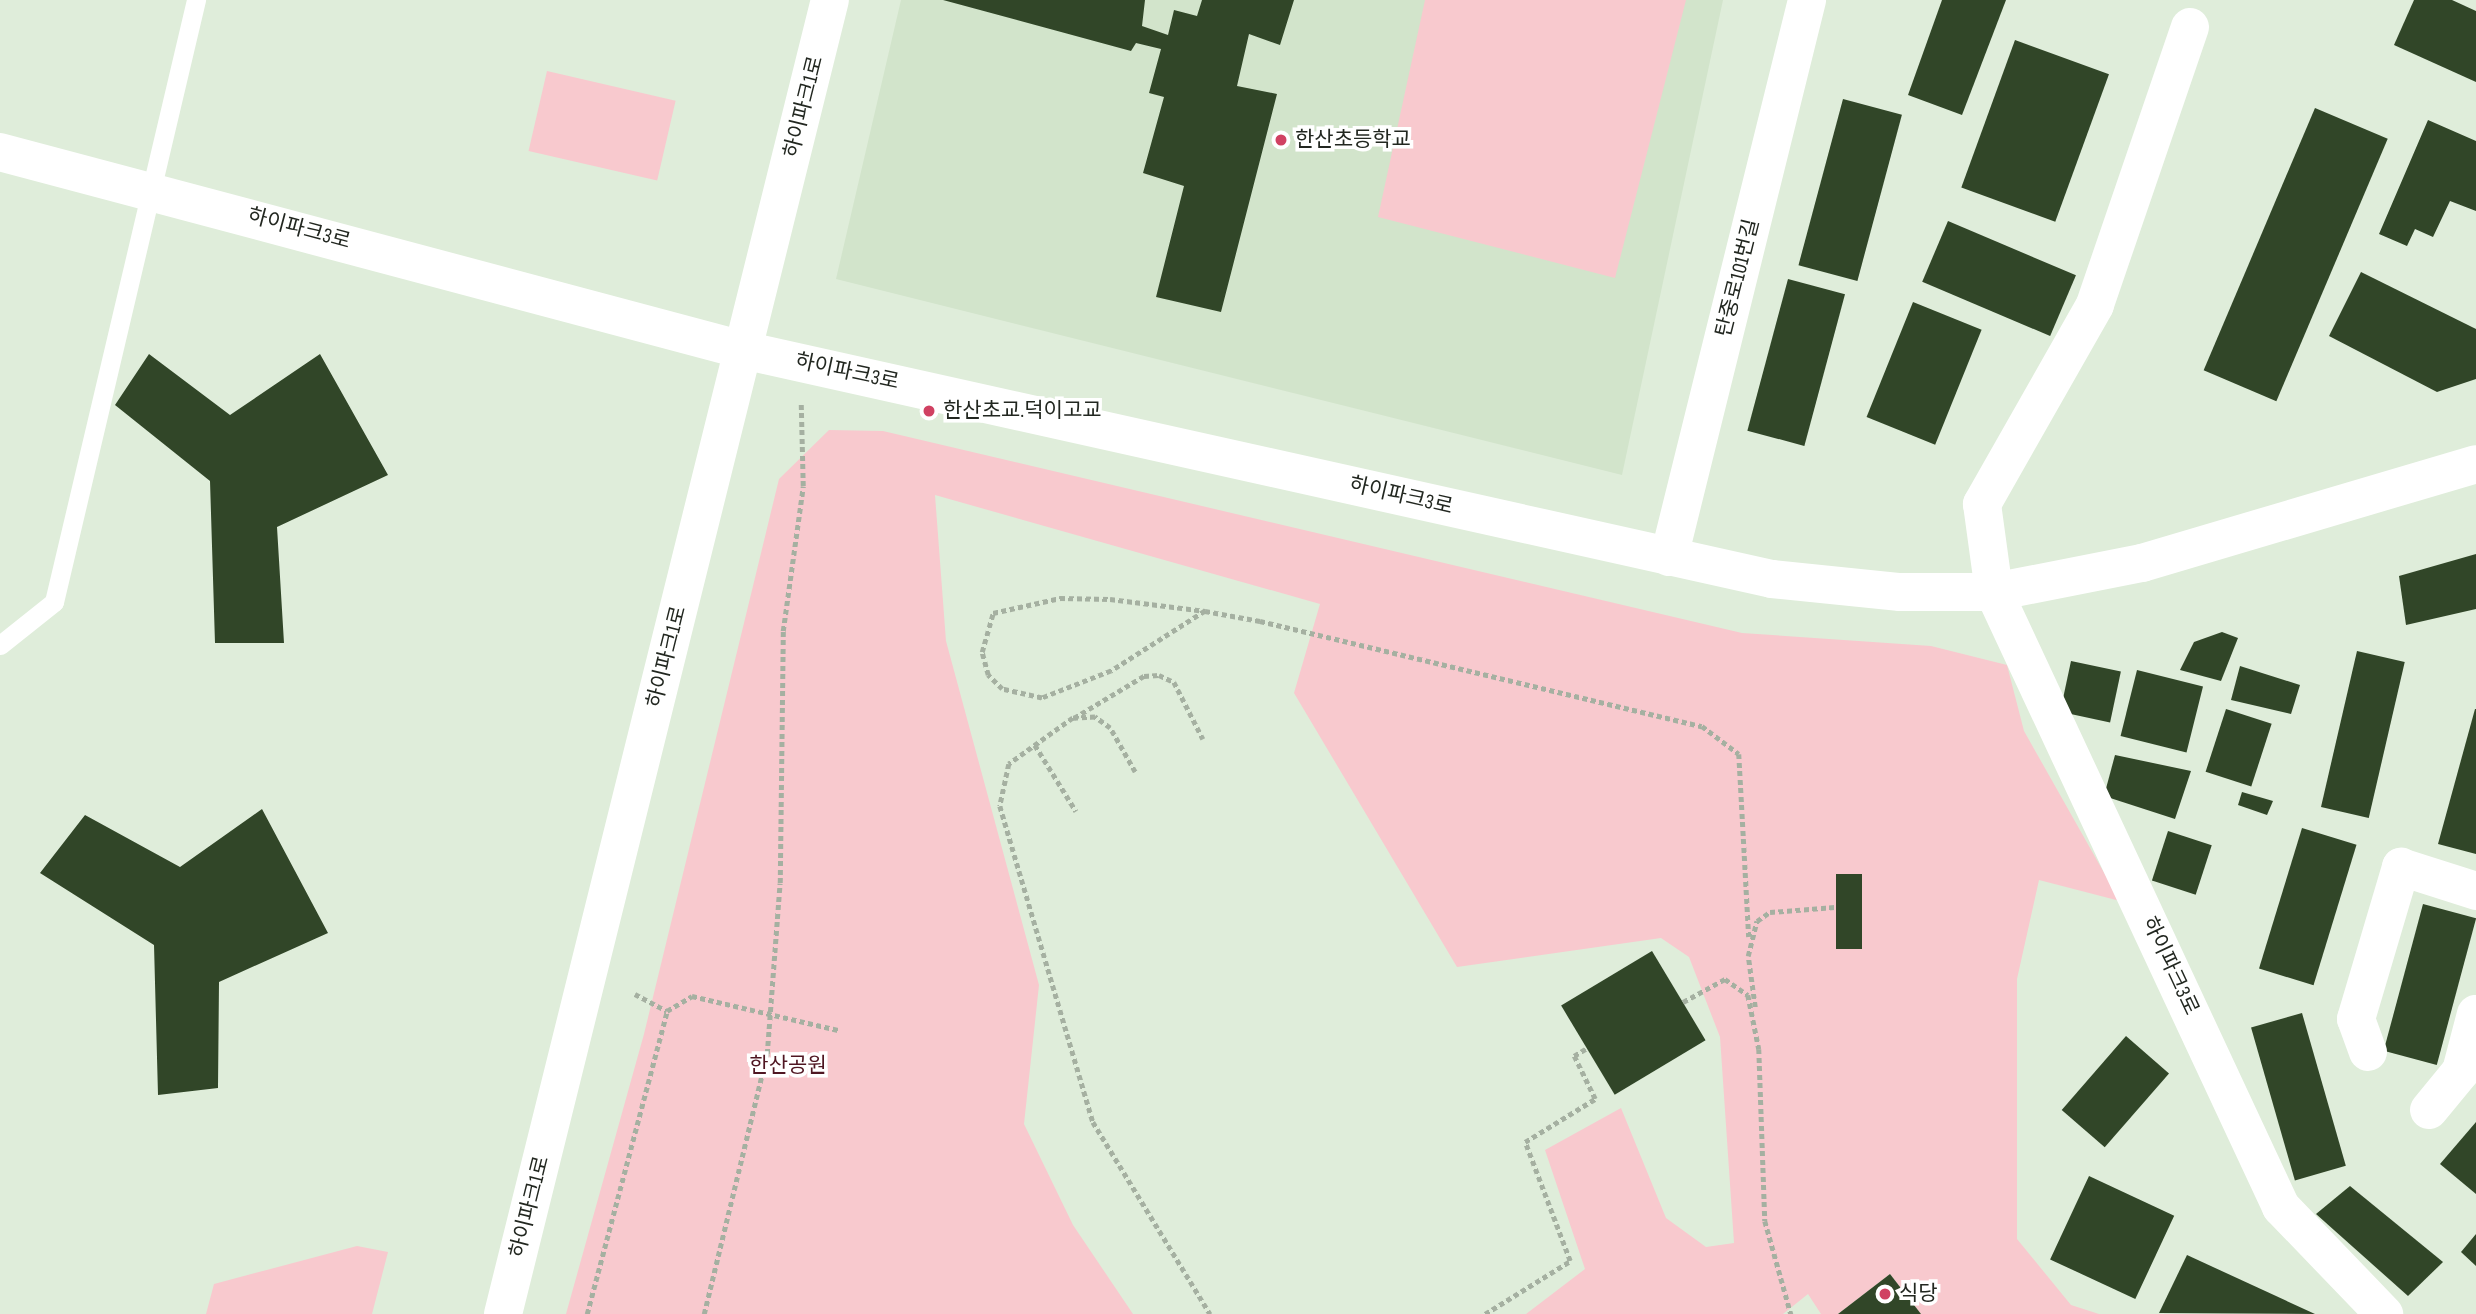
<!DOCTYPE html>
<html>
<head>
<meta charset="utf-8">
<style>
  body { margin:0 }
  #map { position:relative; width:2476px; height:1314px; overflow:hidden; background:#dfedda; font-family:"Sofia Sans Condensed","Noto Sans KR",sans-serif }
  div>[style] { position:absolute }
  .built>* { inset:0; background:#d2e4cb }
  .green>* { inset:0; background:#f8c9ce; transform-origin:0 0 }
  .building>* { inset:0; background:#314628; transform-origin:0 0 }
  .path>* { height:4.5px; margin-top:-2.25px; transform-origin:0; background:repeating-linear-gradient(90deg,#a5b0a1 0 5px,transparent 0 8.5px) }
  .lane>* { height:19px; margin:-9.5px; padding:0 9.5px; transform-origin:9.5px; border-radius:9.5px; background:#fff }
  .street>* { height:38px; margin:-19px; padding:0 19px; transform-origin:19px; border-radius:19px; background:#fff }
  .secondary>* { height:38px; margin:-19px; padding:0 19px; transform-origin:19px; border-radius:19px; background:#fff }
  .dots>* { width:19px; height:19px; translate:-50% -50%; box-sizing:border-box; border:4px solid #fff; border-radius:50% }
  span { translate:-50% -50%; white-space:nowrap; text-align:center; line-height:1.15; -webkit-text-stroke:7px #fff; paint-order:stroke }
  .street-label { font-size:21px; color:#222720 }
  .poi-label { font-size:21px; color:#222720 }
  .left { translate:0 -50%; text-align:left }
  .park-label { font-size:21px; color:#4f1622 }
</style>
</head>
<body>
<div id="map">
  <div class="built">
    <div style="clip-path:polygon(901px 0,1723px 0,1622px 475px,836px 279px)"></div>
  </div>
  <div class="green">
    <div style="clip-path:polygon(1425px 0,1686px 0,1615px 278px,1378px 217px)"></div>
    <div style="left:547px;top:71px;width:132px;height:82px;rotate:13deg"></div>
    <div style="clip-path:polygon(829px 430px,883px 431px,1742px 633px,1931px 646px,2007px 665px,2024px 731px,2120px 901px,2039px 880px,2017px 979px,2017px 1239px,2071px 1305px,2099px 1314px,1921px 1314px,1890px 1274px,1838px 1314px,1821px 1314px,1808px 1294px,1783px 1314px,1526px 1314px,1585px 1269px,1545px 1150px,1621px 1108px,1666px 1218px,1706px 1247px,1734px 1243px,1720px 1037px,1689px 957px,1661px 938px,1457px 967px,1294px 693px,1320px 604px,935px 495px,946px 641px,1039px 985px,1024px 1124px,1073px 1225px,1133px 1314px,566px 1314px,644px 1034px,779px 479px)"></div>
    <div style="clip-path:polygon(357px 1246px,388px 1252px,372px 1314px,206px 1314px,214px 1284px)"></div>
  </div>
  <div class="building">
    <div style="clip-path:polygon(943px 0,1145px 0,1142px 26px,1168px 35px,1174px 10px,1197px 16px,1202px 0,1294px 0,1280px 45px,1249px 34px,1237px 86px,1277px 94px,1221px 312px,1156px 297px,1184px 186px,1143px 173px,1164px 97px,1149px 93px,1161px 49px,1136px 43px,1131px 51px)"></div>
    <div style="clip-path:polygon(1942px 0,2006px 0,1962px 115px,1908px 95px)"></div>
    <div style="clip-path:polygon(2414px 0,2452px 0,2476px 11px,2476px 82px,2394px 45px)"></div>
    <div style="left:2015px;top:40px;width:100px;height:157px;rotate:20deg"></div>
    <div style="left:1843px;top:99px;width:61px;height:172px;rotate:15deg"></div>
    <div style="left:2315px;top:108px;width:79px;height:285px;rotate:23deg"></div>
    <div style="clip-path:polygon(2428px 120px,2476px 141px,2476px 211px,2450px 201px,2433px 237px,2415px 229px,2407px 246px,2379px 234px)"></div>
    <div style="left:1948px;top:221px;width:139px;height:66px;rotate:23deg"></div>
    <div style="clip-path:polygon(2361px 272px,2476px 329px,2476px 379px,2437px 392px,2329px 336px)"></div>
    <div style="left:1788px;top:279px;width:59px;height:157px;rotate:15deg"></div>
    <div style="left:1913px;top:302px;width:74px;height:124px;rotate:22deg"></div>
    <div style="clip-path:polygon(149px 354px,230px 415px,320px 354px,388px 475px,277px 527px,284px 643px,215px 643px,210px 481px,115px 405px)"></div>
    <div style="clip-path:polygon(2476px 554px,2476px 609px,2406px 625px,2399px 576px)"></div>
    <div style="clip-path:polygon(2222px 632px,2238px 638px,2221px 681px,2180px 670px,2194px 642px)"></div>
    <div style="left:2357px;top:651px;width:49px;height:160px;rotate:13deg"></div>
    <div style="left:2071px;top:661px;width:51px;height:52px;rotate:12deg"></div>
    <div style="clip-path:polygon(2240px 666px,2300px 685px,2291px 714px,2231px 700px)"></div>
    <div style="left:2137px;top:670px;width:68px;height:68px;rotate:14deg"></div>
    <div style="left:2226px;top:709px;width:48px;height:66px;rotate:18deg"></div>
    <div style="clip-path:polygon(2475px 709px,2476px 709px,2476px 854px,2438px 844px)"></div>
    <div style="clip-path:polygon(2115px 755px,2191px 771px,2175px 819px,2104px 796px)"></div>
    <div style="clip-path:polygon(2242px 792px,2273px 801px,2267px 815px,2238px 805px)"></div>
    <div style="clip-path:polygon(262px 809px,328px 933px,219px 982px,218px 1088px,158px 1095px,154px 945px,40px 873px,85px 815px,180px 867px)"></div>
    <div style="left:2302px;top:828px;width:57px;height:147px;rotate:17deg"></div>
    <div style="left:2168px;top:831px;width:46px;height:52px;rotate:18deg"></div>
    <div style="left:1836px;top:874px;width:26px;height:75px"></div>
    <div style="left:2423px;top:904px;width:55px;height:152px;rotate:15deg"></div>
    <div style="left:1652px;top:951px;width:104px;height:106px;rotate:59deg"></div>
    <div style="left:2302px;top:1013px;width:159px;height:53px;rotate:74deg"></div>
    <div style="left:2126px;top:1036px;width:57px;height:98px;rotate:41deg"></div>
    <div style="clip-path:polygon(2476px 1122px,2476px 1194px,2440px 1164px)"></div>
    <div style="left:2089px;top:1176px;width:94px;height:92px;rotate:25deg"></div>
    <div style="clip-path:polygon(2350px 1186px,2443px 1262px,2408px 1296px,2316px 1214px)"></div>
    <div style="clip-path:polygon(2476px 1234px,2476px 1266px,2461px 1252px)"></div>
    <div style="clip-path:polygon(2187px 1255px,2315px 1314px,2159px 1313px)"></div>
    <div style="clip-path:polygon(1890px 1274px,1921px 1314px,1838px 1314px)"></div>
  </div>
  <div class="path">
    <div style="left:1205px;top:611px;width:112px;rotate:147.4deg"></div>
    <div style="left:1111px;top:671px;width:74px;rotate:158.6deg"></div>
    <div style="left:1042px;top:698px;width:41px;rotate:-167.3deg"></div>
    <div style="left:1002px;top:689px;width:20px;rotate:-135deg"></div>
    <div style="left:988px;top:675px;width:24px;rotate:-105deg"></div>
    <div style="left:982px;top:652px;width:41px;rotate:-74.2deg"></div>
    <div style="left:993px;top:613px;width:69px;rotate:-12.6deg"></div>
    <div style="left:1060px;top:598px;width:50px;rotate:1.1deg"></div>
    <div style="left:1110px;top:599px;width:96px;rotate:7.2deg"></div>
    <div style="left:1205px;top:611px;width:56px;rotate:10.3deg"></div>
    <div style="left:1260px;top:621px;width:454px;rotate:13.4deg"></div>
    <div style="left:1702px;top:726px;width:46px;rotate:37.1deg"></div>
    <div style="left:1739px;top:754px;width:183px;rotate:86.9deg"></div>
    <div style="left:1074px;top:718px;width:82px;rotate:-31deg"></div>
    <div style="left:1144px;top:676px;width:15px;rotate:-4deg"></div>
    <div style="left:1159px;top:675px;width:17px;rotate:25deg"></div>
    <div style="left:1174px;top:682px;width:64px;rotate:63deg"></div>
    <div style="left:1035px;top:745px;width:78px;rotate:58.2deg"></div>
    <div style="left:1135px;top:772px;width:51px;rotate:-119.6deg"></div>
    <div style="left:1110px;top:728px;width:19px;rotate:-144deg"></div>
    <div style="left:1095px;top:717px;width:22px;rotate:177deg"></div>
    <div style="left:1073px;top:718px;width:79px;rotate:144.3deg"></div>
    <div style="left:1009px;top:764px;width:43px;rotate:102.1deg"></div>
    <div style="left:1000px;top:806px;width:329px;rotate:73.6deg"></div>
    <div style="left:1093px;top:1122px;width:225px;rotate:58.6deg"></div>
    <div style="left:635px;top:994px;width:36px;rotate:28deg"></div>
    <div style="left:667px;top:1011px;width:29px;rotate:-31deg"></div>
    <div style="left:692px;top:996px;width:150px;rotate:13.1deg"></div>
    <div style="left:1683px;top:1002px;width:48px;rotate:-28.7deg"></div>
    <div style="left:1725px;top:979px;width:28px;rotate:35deg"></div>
    <div style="left:1748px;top:995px;width:55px;rotate:78.5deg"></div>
    <div style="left:1759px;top:1049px;width:172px;rotate:88deg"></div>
    <div style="left:1765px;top:1221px;width:97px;rotate:74.4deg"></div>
    <div style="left:1755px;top:1007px;width:51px;rotate:-97.8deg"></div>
    <div style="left:1748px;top:956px;width:36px;rotate:-76deg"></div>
    <div style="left:1757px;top:921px;width:16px;rotate:-35deg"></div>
    <div style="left:1770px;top:912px;width:65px;rotate:-4.4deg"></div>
    <div style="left:587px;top:1314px;width:313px;rotate:-75.2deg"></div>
    <div style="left:704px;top:1314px;width:268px;rotate:-76.4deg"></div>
    <div style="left:767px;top:1054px;width:171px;rotate:-85.7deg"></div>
    <div style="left:780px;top:883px;width:252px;rotate:-89.3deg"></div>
    <div style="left:783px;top:631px;width:146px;rotate:-82.1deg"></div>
    <div style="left:803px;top:486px;width:82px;rotate:-91.4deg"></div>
    <div style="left:1485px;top:1314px;width:100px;rotate:-31.9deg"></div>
    <div style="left:1570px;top:1261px;width:127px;rotate:-110.7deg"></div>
    <div style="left:1525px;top:1142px;width:82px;rotate:-31.6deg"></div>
    <div style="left:1595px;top:1099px;width:48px;rotate:-116deg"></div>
    <div style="left:1574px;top:1056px;width:15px;rotate:-32deg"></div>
  </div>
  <div class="lane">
    <div style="left:0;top:645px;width:69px;rotate:-38.5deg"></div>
    <div style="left:54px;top:602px;width:619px;rotate:-76.73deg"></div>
  </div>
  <div class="street">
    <div style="left:2190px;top:27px;width:294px;rotate:108.9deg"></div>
    <div style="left:2095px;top:305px;width:229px;rotate:119.6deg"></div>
    <div style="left:1982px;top:504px;width:89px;rotate:82.2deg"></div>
    <div style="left:1994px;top:592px;width:679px;rotate:64.98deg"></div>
    <div style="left:2281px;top:1207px;width:149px;rotate:46.1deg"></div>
    <div style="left:1669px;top:557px;width:574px;rotate:-76.08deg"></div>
    <div style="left:2368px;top:1052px;width:35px;rotate:-110deg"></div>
    <div style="left:2356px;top:1019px;width:159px;rotate:-73.5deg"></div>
    <div style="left:2401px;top:867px;width:79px;rotate:17.7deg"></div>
    <div style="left:2429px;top:1110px;width:50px;rotate:-50.6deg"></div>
    <div style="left:2461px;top:1071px;width:59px;rotate:-75.3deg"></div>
  </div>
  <div class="secondary">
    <div style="left:0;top:152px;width:769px;rotate:14.92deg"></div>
    <div style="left:743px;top:350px;width:1054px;rotate:12.55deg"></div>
    <div style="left:1772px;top:579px;width:129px;rotate:5.8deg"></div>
    <div style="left:1900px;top:592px;width:94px"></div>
    <div style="left:1994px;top:592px;width:151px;rotate:-11.1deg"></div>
    <div style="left:2142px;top:563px;width:348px;rotate:-16.5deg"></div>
    <div style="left:503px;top:1314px;width:1354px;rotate:-76.03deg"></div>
  </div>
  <div class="dots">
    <div style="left:1281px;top:140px;background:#d04162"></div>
    <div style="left:929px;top:411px;background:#d04162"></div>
    <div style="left:1885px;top:1294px;background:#d04162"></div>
  </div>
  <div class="street-label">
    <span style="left:804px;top:107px;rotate:-76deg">하이파크1로</span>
    <span style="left:299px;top:229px;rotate:15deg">하이파크3로</span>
    <span style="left:1738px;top:278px;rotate:-76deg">탄중로101번길</span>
    <span style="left:847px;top:372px;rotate:12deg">하이파크3로</span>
    <span style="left:1401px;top:496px;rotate:13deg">하이파크3로</span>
    <span style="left:667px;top:657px;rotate:-76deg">하이파크1로</span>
    <span style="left:2170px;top:966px;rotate:65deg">하이파크3로</span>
    <span style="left:530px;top:1207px;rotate:-76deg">하이파크1로</span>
  </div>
  <div class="poi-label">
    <span class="left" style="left:1295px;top:140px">한산초등학교</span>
    <span class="left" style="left:943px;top:411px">한산초교.덕이고교</span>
    <span class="left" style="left:1899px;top:1294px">식당</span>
  </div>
  <div class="park-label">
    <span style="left:788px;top:1066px">한산공원</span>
  </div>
</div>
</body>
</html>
